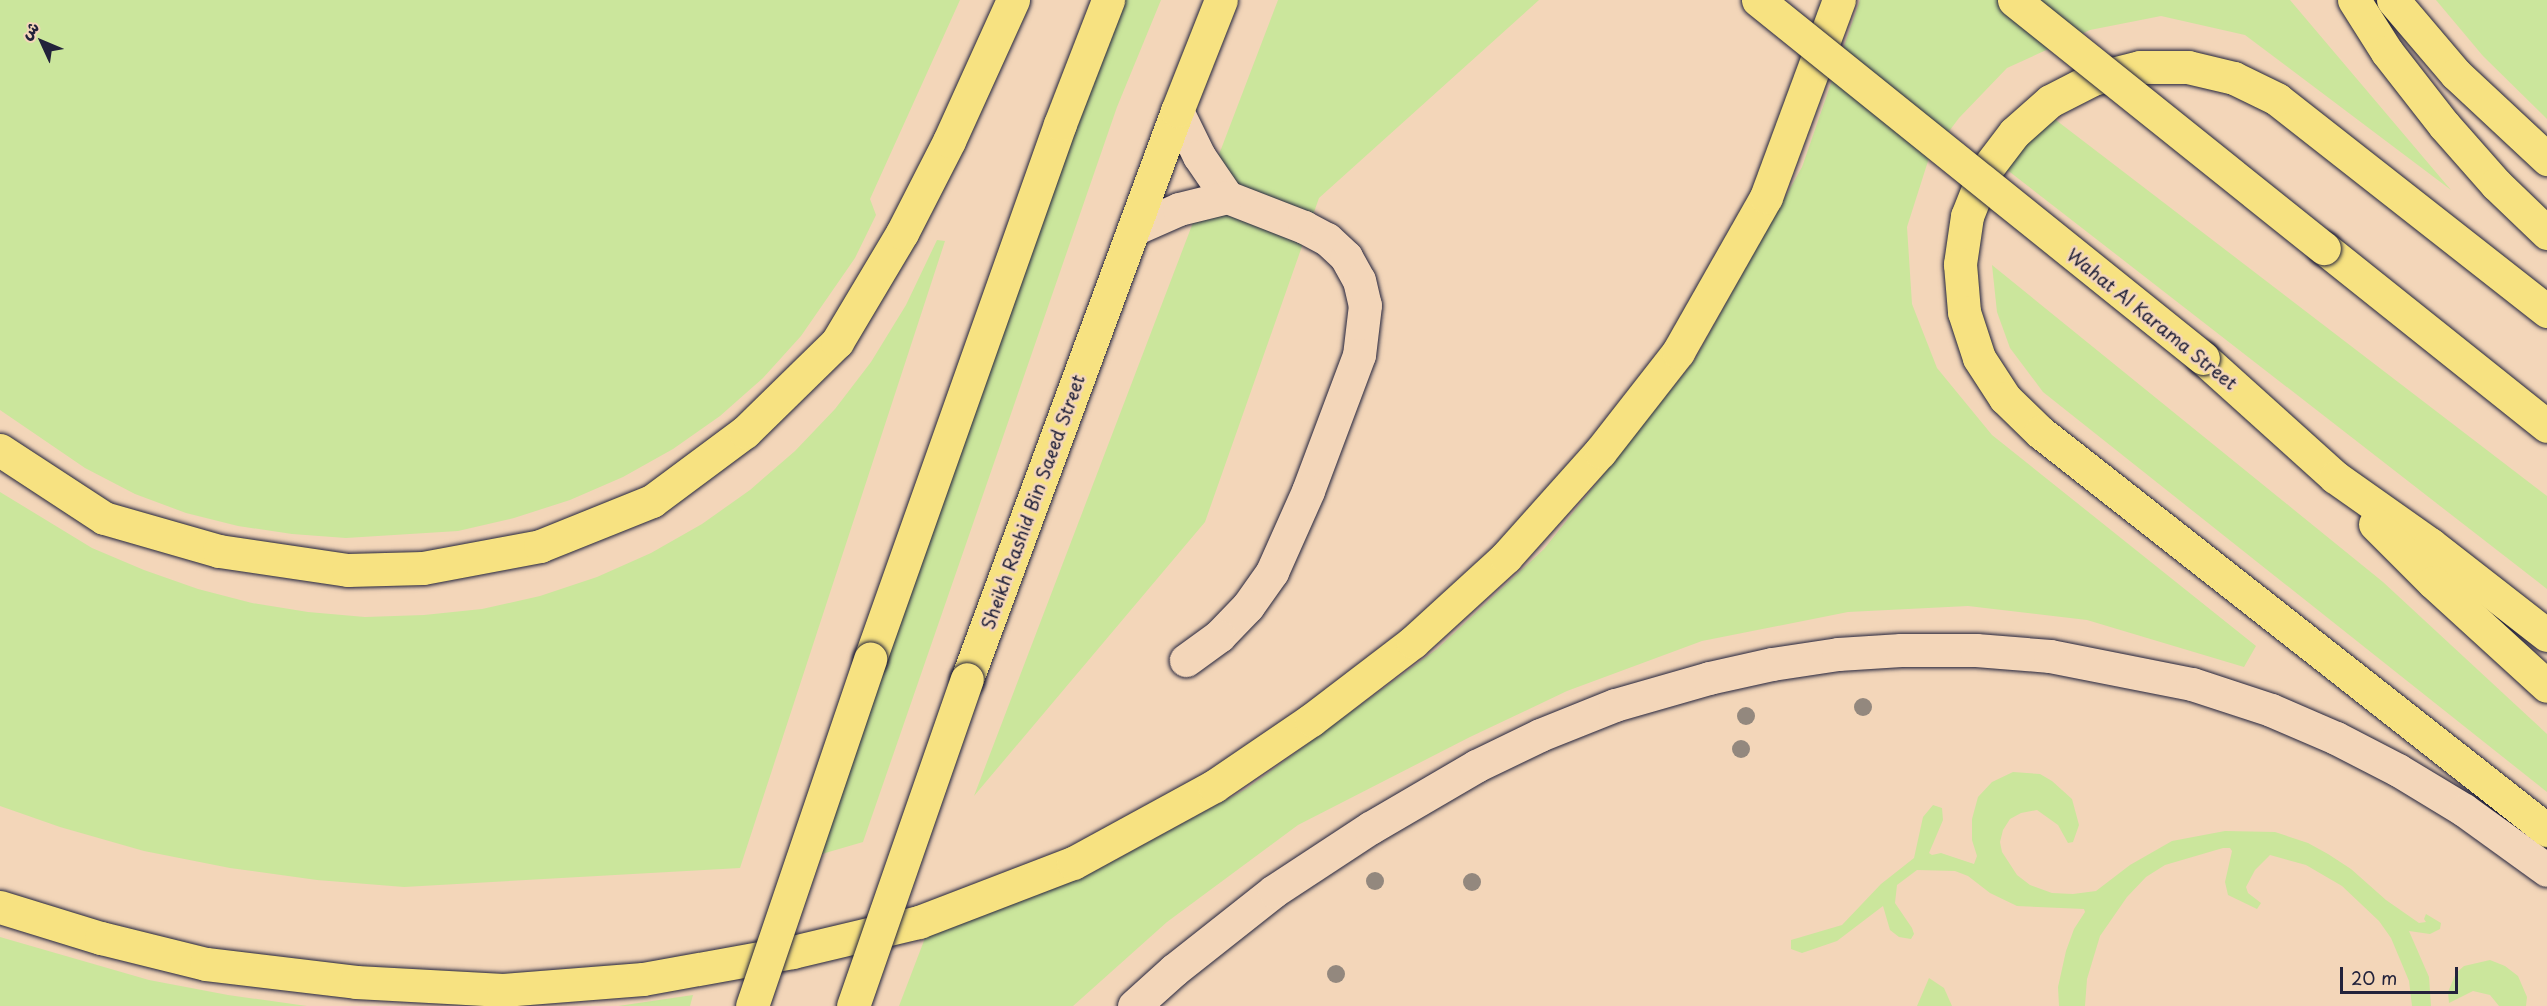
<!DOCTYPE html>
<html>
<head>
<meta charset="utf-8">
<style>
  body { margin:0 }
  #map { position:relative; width:2547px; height:1006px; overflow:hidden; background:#f3d6b9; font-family:"Playpen Sans","Playpen Sans Arabic",sans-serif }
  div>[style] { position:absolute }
  .green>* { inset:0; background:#cbe69c }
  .roads { filter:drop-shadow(0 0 2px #22223b) drop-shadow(0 0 2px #22223b) }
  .minor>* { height:33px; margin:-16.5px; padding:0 16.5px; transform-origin:16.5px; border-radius:16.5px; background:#f3d6b9 }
  .highway>* { height:33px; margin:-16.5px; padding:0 16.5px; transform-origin:16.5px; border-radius:16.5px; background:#f7e281 }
  .bridges { filter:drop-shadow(0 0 2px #22223b) drop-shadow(0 0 2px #22223b) }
  .highway-bridge>* { height:33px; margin:-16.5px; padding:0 16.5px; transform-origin:16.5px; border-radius:16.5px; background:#f7e281 }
  .trees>* { width:18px; height:18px; margin:-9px; border-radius:50%; background:#93887e }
  span { translate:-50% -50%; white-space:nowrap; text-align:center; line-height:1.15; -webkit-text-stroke:5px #f3d6b9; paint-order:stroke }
  .street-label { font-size:18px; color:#22223b }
  .north { position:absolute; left:12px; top:12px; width:60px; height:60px; -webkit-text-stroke:4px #f3d6b9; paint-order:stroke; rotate:314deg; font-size:16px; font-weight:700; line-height:24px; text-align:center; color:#22223b }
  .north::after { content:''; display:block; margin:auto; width:21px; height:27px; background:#22223b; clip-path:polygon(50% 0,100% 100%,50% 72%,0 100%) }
  .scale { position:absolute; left:2340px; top:967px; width:118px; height:27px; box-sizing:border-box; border:3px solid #22223b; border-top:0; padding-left:8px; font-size:18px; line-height:21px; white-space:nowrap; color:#22223b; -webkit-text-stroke:4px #f3d6b9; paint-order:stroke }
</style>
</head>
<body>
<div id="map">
  <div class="green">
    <div style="clip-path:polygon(0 0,960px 0,870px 199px,876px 215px,855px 258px,801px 336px,763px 378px,720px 416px,673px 449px,623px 477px,570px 500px,514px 518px,458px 531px,346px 538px,292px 534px,238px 526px,186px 513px,135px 494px,85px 468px,0 410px)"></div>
    <div style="clip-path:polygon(1113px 0,1161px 0,1117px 107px,863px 842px,815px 856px)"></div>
    <div style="clip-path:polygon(1278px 0,1539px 0,1319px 198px,1205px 522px,974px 796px)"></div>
    <div style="clip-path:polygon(1860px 0,2290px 0,2451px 190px,2245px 35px,2161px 16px,2090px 30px,2007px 68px,1959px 118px,1929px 158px,1907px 227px,1912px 304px,1937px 368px,1992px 435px,2256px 646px,2244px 667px,2087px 620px,1968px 606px,1848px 612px,1702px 641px,1567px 691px,1470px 737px,1298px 825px,1167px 922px,1073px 1006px,899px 1006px,925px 938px,1084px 877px,1246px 789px,1437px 649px,1544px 549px,1694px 361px,1802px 167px)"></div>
    <div style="clip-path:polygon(2436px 0,2547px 0,2547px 119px,2483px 56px)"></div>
    <div style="clip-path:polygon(2048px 114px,2547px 496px,2547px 589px,1997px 162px)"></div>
    <div style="clip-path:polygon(937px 240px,945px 241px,740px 868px,404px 887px,317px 880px,230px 868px,144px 851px,60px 827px,0 806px,0 492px,92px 548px,144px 570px,198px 589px,252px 603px,308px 612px,365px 617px,424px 615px,482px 609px,540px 596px,597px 577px,651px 553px,702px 524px,750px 490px,795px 451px,835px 409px,871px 362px,906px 305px)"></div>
    <div style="clip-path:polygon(1992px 265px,2383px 582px,2547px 734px,2547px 792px,2043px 392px,2010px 348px,1997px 312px)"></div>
    <div style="clip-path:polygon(2013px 772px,2040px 774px,2052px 781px,2072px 799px,2079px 825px,2073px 842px,2068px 843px,2058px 825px,2037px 810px,2021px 813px,2010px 819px,2003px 830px,2000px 842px,2002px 852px,2017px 875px,2030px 885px,2052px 893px,2073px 894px,2096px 891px,2130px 865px,2172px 841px,2225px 831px,2275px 832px,2308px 843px,2328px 854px,2351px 869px,2386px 900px,2419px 923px,2426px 922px,2424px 919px,2426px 914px,2441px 923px,2440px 929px,2430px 934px,2409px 931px,2429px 977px,2431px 1006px,2412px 1006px,2409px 981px,2391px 938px,2379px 921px,2342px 886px,2306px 865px,2270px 855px,2255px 870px,2246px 887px,2248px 893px,2261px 903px,2257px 909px,2228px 895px,2225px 882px,2232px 851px,2230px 848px,2223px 848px,2165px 865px,2146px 877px,2127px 897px,2100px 936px,2087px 979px,2085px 1006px,2059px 1006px,2058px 987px,2066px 951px,2074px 929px,2085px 912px,2084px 909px,2017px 906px,1990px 893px,1968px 876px,1955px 871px,1917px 870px,1897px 885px,1895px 903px,1912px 928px,1914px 934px,1911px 939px,1899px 937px,1890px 930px,1883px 906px,1837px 941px,1802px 953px,1791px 949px,1791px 940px,1842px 925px,1881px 884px,1914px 858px,1923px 817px,1933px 805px,1942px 808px,1943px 820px,1929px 853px,1932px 855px,1941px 853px,1974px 864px,1977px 856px,1972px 840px,1972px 819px,1978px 797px,1992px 782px)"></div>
    <div style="clip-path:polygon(0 937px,149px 980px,228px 995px,307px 1006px,0 1006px)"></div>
    <div style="clip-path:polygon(2490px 960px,2505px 966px,2518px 976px,2527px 997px,2526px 1006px,2499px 1006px,2490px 995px,2473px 991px,2449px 1003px,2448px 992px,2456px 973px,2464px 966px)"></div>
    <div style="clip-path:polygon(1929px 978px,1944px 988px,1952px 1006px,1917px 1006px)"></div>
    <div style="clip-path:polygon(693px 995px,690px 1006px,618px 1006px)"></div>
  </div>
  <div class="roads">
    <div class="minor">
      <div style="left:1177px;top:111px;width:50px;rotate:63.9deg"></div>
      <div style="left:1199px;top:156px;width:50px;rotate:55.7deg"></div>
      <div style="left:1227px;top:197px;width:83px;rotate:21.3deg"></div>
      <div style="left:1304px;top:227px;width:26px;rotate:28deg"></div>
      <div style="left:1327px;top:239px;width:26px;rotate:43deg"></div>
      <div style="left:1346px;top:257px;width:26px;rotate:61deg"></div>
      <div style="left:1359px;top:280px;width:26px;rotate:77deg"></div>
      <div style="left:1365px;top:305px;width:50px;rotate:96.8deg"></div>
      <div style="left:1359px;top:355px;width:145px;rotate:110.6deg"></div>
      <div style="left:1308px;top:491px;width:89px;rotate:114deg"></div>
      <div style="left:1272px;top:572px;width:42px;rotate:125.2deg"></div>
      <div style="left:1248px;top:606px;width:42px;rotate:134deg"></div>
      <div style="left:1219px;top:636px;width:41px;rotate:144deg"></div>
      <div style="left:1134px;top:229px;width:49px;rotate:-24deg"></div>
      <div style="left:1179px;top:209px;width:49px;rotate:-14deg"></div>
      <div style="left:1134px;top:1006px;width:54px;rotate:-42deg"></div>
      <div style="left:1174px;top:970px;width:127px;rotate:-38.3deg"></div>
      <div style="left:1274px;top:891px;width:115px;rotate:-33.3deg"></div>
      <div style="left:1370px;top:828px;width:123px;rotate:-30.3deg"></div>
      <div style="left:1476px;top:766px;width:71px;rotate:-25.8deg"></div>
      <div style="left:1540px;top:735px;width:81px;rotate:-21.8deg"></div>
      <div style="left:1615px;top:705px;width:98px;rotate:-16deg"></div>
      <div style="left:1709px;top:678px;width:65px;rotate:-12.5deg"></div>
      <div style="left:1772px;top:664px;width:67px;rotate:-8.6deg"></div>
      <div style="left:1838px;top:654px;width:63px;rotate:-3.6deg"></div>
      <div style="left:1901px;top:650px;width:75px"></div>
      <div style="left:1976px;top:650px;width:74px;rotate:4.6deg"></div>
      <div style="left:2050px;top:656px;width:145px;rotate:11.2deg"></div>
      <div style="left:2192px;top:684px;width:83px;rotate:18.2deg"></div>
      <div style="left:2271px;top:710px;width:71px;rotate:23.3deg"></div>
      <div style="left:2336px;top:738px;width:70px;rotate:27.3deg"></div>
      <div style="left:2398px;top:770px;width:77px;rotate:31.2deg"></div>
      <div style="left:2464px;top:810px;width:102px;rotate:35.9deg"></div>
    </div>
    <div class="highway">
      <div style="left:2354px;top:0;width:62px;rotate:57.6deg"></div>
      <div style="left:2387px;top:52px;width:93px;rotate:52deg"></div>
      <div style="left:2444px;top:125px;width:79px;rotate:48.6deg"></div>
      <div style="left:2496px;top:184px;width:71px;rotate:43.9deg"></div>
      <div style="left:2393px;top:0;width:97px;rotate:49.6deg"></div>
      <div style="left:2456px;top:74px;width:125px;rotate:43deg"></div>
      <div style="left:2324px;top:248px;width:285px;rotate:38.6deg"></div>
      <div style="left:2547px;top:311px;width:343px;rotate:-141.9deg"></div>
      <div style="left:2277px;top:99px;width:48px;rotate:-154deg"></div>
      <div style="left:2234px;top:78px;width:47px;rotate:-166.6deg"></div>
      <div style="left:2188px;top:67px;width:48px;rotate:180deg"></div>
      <div style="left:2140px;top:67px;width:49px;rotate:165.7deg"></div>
      <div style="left:2093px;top:79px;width:48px;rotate:152.9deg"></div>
      <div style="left:2050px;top:101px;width:48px;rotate:138.4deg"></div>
      <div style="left:2014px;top:133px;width:48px;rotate:127.3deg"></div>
      <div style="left:1985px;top:171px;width:48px;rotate:111.8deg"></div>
      <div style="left:1967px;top:216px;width:49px;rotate:98.3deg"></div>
      <div style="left:1960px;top:264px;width:48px;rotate:85.2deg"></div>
      <div style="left:1964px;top:312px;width:48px;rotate:71.9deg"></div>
      <div style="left:1979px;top:358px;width:48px;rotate:57deg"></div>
      <div style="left:2005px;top:398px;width:49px;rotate:44.2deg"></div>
      <div style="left:2040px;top:432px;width:645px;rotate:38.13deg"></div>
      <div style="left:2203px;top:358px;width:178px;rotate:42deg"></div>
      <div style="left:2335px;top:477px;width:116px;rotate:35.2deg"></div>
      <div style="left:2430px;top:544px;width:148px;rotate:37.9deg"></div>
      <div style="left:0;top:450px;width:124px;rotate:33.2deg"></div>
      <div style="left:104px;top:518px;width:120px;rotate:16deg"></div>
      <div style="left:219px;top:551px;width:130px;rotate:8.4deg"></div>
      <div style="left:348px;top:570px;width:75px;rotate:-1.5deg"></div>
      <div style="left:423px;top:568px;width:119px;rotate:-10.6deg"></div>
      <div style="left:540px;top:546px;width:121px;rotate:-21.9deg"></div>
      <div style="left:652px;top:501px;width:116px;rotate:-36.6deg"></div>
      <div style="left:745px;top:432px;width:129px;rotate:-44.4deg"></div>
      <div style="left:837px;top:342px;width:127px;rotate:-59.2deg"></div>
      <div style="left:902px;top:233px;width:103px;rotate:-62.9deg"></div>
      <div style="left:949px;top:141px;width:155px;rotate:-65.6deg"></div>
      <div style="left:2375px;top:524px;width:82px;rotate:45deg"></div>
      <div style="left:2433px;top:582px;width:154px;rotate:42.4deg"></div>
      <div style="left:870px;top:659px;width:568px;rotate:-70.45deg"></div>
      <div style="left:1060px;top:124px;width:133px;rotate:-68.8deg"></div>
      <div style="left:967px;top:679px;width:606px;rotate:-69.71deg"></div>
      <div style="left:1177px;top:111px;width:119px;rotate:-68.4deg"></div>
      <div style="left:0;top:907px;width:106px;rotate:17.1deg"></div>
      <div style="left:101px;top:938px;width:108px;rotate:13.9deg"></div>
      <div style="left:206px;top:964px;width:151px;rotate:6.8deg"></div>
      <div style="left:356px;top:982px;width:147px;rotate:3.1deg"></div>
      <div style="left:503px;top:990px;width:140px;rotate:-4.5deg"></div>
      <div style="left:643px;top:979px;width:152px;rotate:-10.2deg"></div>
      <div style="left:793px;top:952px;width:130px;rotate:-13.4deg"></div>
      <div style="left:919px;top:922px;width:165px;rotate:-21deg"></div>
      <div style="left:1073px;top:863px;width:161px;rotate:-28.6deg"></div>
      <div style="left:1214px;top:786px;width:117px;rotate:-34.2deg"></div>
      <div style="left:1311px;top:720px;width:128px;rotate:-37.4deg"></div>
      <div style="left:1413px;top:642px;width:126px;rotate:-42.4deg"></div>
      <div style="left:1506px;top:557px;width:141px;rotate:-48.2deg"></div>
      <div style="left:1600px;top:452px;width:127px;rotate:-52deg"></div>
      <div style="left:1678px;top:352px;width:178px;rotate:-60.4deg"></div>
      <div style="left:1766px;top:197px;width:210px;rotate:-69.7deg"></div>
    </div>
  </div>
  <div class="bridges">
    <div class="highway-bridge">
      <div style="left:1758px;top:0;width:571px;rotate:38.82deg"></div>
      <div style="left:2014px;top:0;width:397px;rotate:38.7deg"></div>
      <div style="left:752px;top:1006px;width:367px;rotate:-71.2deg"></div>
      <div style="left:853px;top:1006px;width:346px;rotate:-70.8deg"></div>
    </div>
  </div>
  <div class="trees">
    <div style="left:1863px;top:707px"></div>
    <div style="left:1746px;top:716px"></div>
    <div style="left:1741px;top:749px"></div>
    <div style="left:1375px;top:881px"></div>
    <div style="left:1472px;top:882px"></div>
    <div style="left:1336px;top:974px"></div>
  </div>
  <div class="street-label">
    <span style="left:2152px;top:319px;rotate:39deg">Wahat Al Karama Street</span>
    <span style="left:1033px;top:502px;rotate:-70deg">Sheikh Rashid Bin Saeed Street</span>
  </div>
  <div class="north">ش</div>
  <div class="scale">20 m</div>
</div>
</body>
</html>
